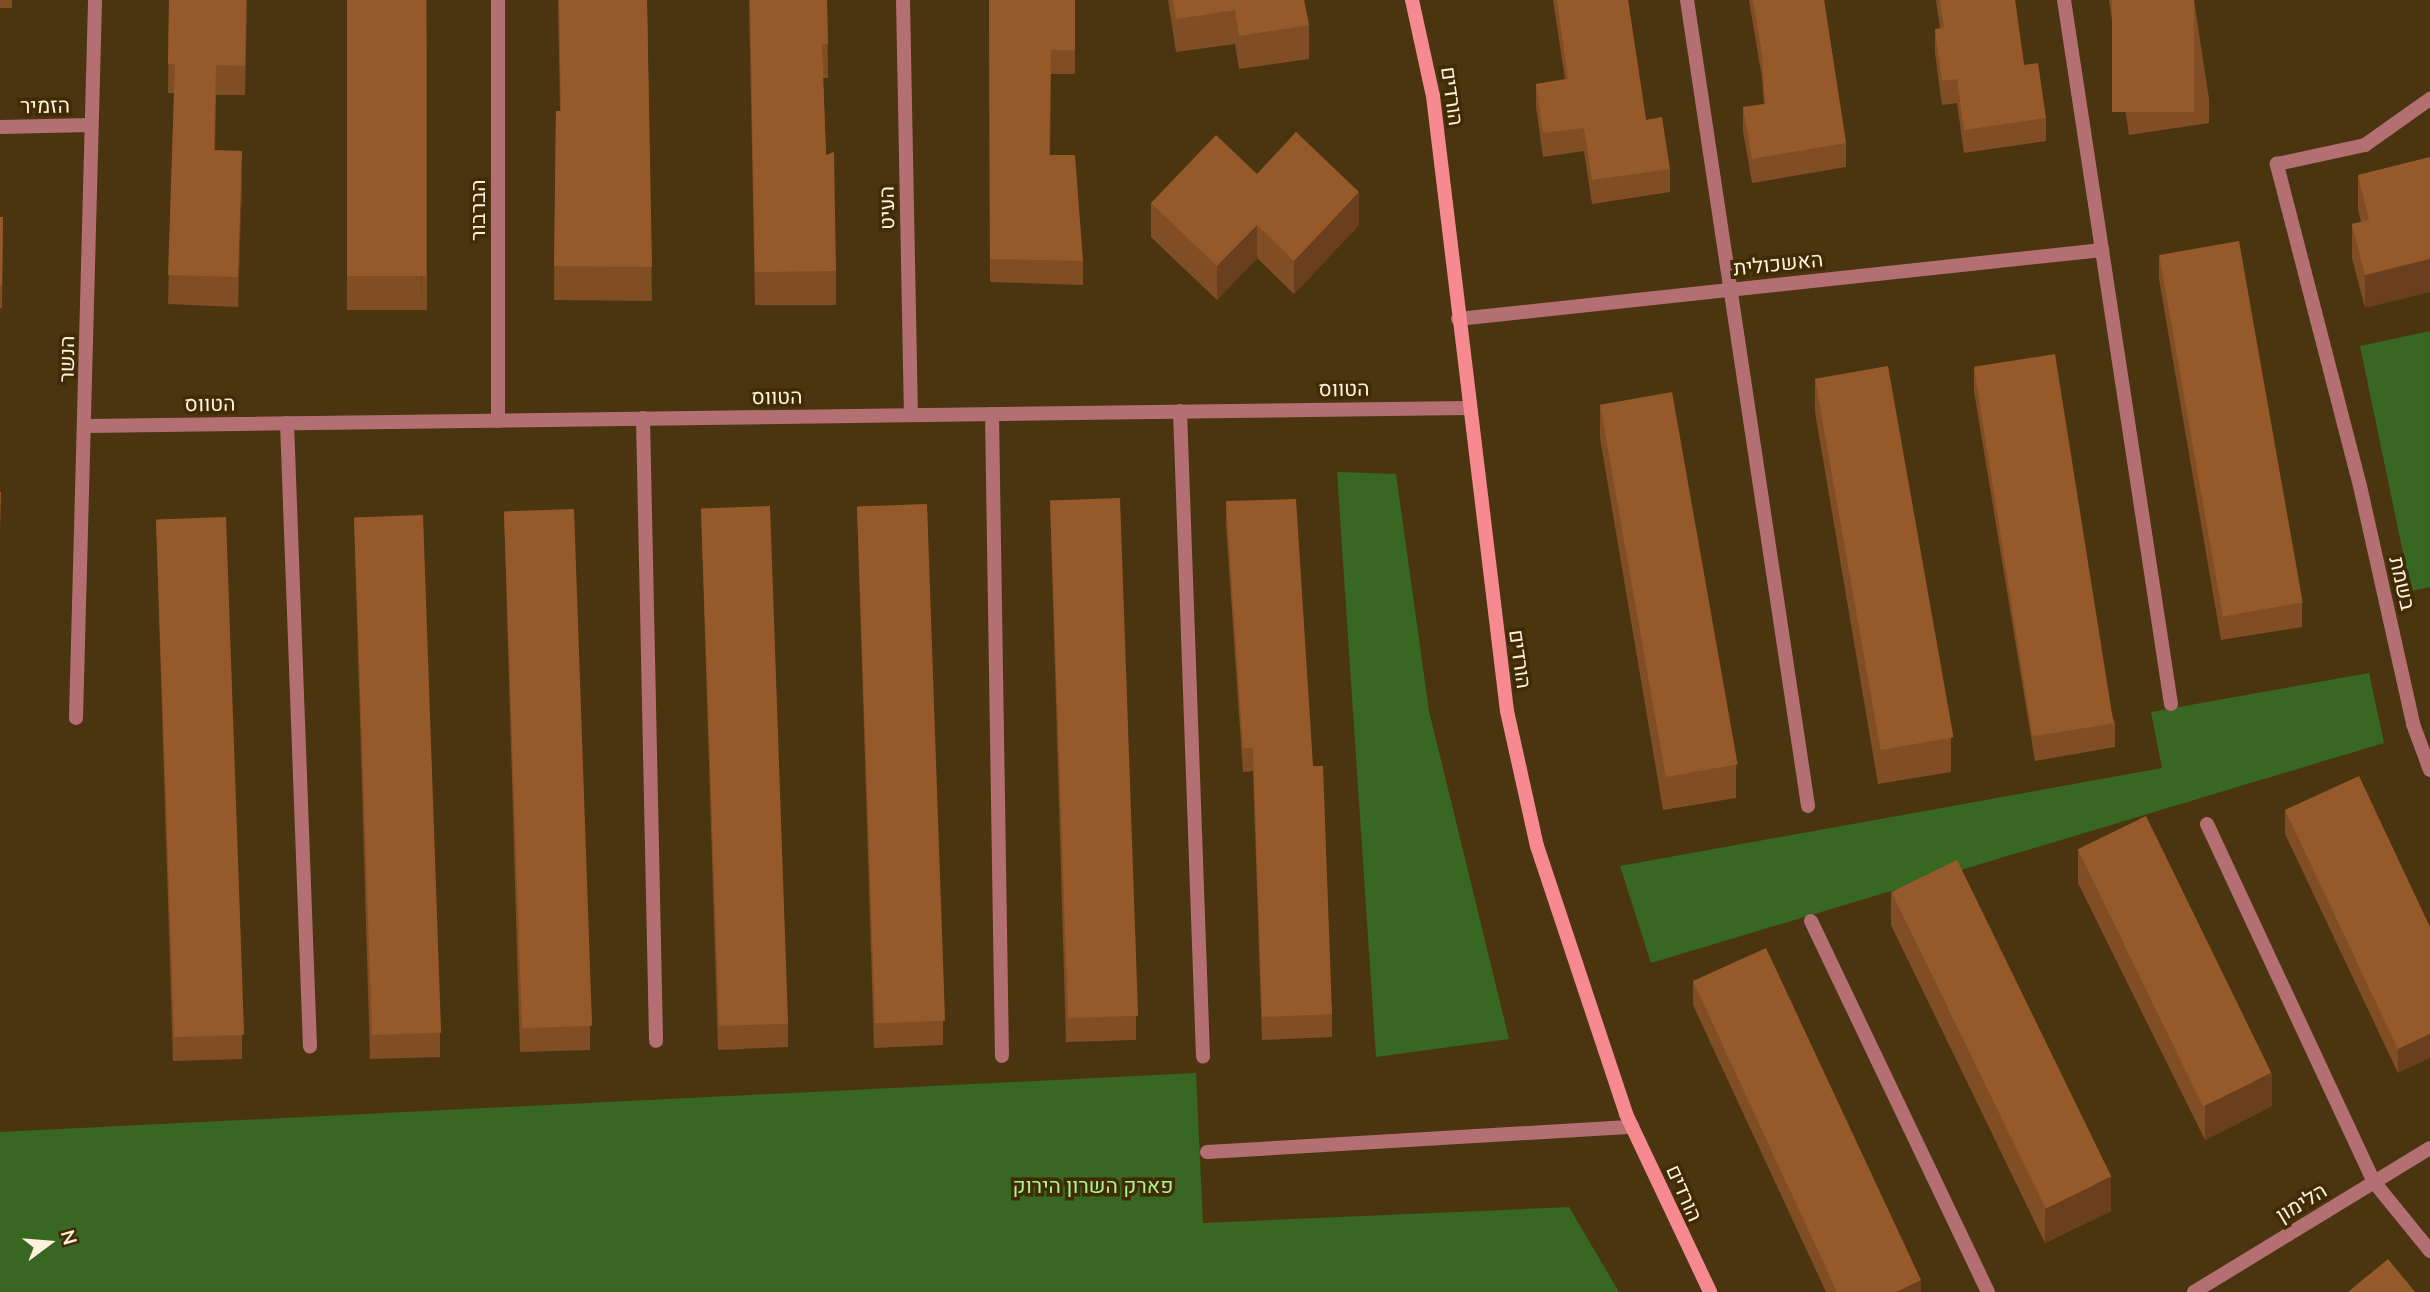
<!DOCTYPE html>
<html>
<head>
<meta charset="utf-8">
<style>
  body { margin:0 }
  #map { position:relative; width:2430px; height:1292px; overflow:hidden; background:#4b3510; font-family:Mulish,Heebo,sans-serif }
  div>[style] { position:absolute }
  .green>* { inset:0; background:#376720 }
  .lane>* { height:14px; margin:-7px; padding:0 7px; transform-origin:7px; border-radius:7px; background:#b36f72 }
  .street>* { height:14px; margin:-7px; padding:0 7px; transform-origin:7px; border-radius:7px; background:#b36f72 }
  .secondary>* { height:14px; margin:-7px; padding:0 7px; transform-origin:7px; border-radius:7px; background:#f68a90 }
  .wall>* { inset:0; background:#814d24; transform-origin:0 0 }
  .shaded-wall>* { inset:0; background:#693f1d }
  .building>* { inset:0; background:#965a2a; transform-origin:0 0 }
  span { translate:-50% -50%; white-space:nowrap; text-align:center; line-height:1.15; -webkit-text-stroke:7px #402b04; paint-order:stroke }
  .street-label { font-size:21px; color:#fef1dd }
  .park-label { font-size:21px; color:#a7f687 }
  .north { position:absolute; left:14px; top:1208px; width:70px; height:70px; -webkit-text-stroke:5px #402b04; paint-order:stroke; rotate:74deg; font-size:19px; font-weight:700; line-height:28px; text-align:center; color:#fef1dd }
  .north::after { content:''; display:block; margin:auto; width:24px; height:32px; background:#fef1dd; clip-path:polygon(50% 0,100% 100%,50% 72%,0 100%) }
</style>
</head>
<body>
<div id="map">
  <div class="green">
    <div style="clip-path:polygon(2430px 331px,2430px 587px,2411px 591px,2360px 346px)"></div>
    <div style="clip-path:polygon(1337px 472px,1396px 474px,1429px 711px,1509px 1039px,1376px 1057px)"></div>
    <div style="clip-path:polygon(2369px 673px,2384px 743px,1651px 963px,1620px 866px,2162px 768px,2151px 712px)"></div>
    <div style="clip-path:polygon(1196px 1073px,1203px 1223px,1569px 1207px,1619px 1292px,0 1292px,0 1132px)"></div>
  </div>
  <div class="lane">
    <div style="left:2360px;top:486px;width:333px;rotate:-104.5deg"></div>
    <div style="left:2277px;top:164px;width:90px;rotate:-12.2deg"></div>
    <div style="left:2365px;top:145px;width:80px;rotate:-35.3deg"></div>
    <div style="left:1207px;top:1152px;width:426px;rotate:-3.4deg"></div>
  </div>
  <div class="street">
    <div style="left:498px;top:0;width:421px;rotate:90deg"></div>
    <div style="left:903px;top:0;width:415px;rotate:88.9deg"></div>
    <div style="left:1687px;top:0;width:815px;rotate:81.46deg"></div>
    <div style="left:2064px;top:0;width:712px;rotate:81.36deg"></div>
    <div style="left:0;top:127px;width:91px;rotate:-1.3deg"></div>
    <div style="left:1458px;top:319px;width:648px;rotate:-6.12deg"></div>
    <div style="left:1180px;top:411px;width:646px;rotate:87.96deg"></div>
    <div style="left:992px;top:414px;width:642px;rotate:89.11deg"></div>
    <div style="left:643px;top:418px;width:623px;rotate:88.8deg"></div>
    <div style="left:287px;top:423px;width:624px;rotate:87.89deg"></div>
    <div style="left:86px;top:426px;width:1382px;rotate:-0.75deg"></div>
    <div style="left:2360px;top:486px;width:244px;rotate:77.4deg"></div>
    <div style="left:2413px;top:724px;width:49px;rotate:69.7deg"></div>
    <div style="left:76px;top:718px;width:718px;rotate:-88.48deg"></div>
    <div style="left:2207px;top:824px;width:395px;rotate:65deg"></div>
    <div style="left:2374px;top:1182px;width:89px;rotate:50.9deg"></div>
    <div style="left:1811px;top:921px;width:411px;rotate:64.5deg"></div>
    <div style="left:2194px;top:1292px;width:276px;rotate:-31.4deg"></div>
  </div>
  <div class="secondary">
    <div style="left:1412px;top:0;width:98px;rotate:77.7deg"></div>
    <div style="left:1433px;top:96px;width:619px;rotate:83.14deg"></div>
    <div style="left:1507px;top:711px;width:138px;rotate:77.5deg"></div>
    <div style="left:1537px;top:846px;width:282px;rotate:71.6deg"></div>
    <div style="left:1626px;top:1114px;width:197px;rotate:64.7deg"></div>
  </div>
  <div class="wall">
    <div style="left:0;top:0;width:12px;height:8px"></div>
    <div style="clip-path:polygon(169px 0,247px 0,245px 95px,216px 95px,215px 150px,242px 180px,238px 307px,168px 304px,174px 93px,168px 93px)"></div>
    <div style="left:347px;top:0;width:80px;height:310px"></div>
    <div style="clip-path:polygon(558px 0,647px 0,652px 301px,554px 300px,556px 111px,560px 111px)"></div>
    <div style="clip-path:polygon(749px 0,827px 0,828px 78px,823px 78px,826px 155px,836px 271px,836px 305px,755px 305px)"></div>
    <div style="clip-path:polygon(989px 0,1075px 0,1075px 74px,1051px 74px,1050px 155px,1083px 261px,1083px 285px,990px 282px)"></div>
    <div style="clip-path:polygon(1168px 0,1304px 0,1309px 25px,1309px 59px,1239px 69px,1235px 44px,1176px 52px)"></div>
    <div style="clip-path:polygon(1553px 0,1628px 0,1646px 120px,1670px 169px,1670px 192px,1592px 204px,1584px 151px,1543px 157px,1536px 107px,1536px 84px,1565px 79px)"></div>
    <div style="clip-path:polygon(1749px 0,1824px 0,1846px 143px,1846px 167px,1752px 183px,1743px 131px,1743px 107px,1764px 104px,1762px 78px)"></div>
    <div style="clip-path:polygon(1936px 0,2015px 0,2024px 65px,2046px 118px,2046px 141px,1964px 153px,1957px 103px,1942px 105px,1935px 53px,1935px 29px,1940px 29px)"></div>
    <div style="clip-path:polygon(2109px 0,2194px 0,2209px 99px,2209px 123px,2129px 135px)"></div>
    <div style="clip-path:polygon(2430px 157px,2365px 308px,2352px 258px,2352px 224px,2361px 222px,2358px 209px,2358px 175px)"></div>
    <div style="clip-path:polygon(1257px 174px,1359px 225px,1294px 294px,1257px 258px,1217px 300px,1151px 237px,1151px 203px)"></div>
    <div style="clip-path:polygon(0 217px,3px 217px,2px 308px,0 308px)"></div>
    <div style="clip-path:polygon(2159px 256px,2302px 603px,2302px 627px,2221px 640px,2159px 279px)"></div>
    <div style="clip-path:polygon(1974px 367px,2115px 723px,2115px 747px,2035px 761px,1974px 391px)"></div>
    <div style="clip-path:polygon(1815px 378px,1951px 738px,1951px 772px,1878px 784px,1815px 412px)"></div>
    <div style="clip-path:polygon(1600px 404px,1736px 765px,1736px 798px,1663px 810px,1600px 438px)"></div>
    <div style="clip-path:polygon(1050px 500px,1136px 1016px,1136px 1040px,1066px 1042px)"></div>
    <div style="clip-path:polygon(1226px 501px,1313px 766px,1332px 1014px,1332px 1037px,1262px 1040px,1253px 771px,1243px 772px,1226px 525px)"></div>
    <div style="clip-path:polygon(857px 506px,943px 1021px,943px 1045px,874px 1048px)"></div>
    <div style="clip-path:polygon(701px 509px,788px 1024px,788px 1047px,718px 1050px)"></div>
    <div style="clip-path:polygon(504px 511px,590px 1026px,590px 1050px,520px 1052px)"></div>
    <div style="clip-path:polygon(354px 517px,440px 1033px,440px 1057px,370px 1059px)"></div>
    <div style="clip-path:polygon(156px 520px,242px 1035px,242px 1059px,173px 1061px)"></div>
    <div style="clip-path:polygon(2285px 810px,2430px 927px,2398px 1073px,2285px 834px)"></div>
    <div style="clip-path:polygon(2078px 850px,2272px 1106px,2205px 1140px,2078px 883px)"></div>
    <div style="clip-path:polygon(1891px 892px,2111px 1211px,2045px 1243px,1891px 925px)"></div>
    <div style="clip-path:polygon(1693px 981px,1921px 1292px,1826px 1292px,1693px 1005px)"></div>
  </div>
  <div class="shaded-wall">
    <div style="clip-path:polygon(426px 0,427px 0,421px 309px,421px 275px)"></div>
    <div style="clip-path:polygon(242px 151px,242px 180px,238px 307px,238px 277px)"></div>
    <div style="clip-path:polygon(1359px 192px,1359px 225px,1294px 294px,1294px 261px)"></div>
    <div style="clip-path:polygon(1257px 225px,1257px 258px,1217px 300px,1217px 266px)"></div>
    <div style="clip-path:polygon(2430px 259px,2430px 292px,2365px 308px,2365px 275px)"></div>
    <div style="clip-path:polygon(2430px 1034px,2430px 1058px,2398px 1073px,2398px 1049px)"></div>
    <div style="clip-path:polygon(2272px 1073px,2272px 1106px,2205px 1140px,2205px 1106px)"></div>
    <div style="clip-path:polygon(2111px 1177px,2111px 1211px,2045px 1243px,2045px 1209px)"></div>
    <div style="clip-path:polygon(1921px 1280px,1921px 1292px,1896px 1292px)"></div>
  </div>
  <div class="building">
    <div style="clip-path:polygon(169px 0,246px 0,245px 66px,216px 65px,214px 150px,242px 151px,238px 277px,168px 275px,175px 64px,168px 64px)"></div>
    <div style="left:347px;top:0;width:79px;height:276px"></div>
    <div style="clip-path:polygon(559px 0,647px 0,652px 267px,554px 266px,556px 111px,561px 111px)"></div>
    <div style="clip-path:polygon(750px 0,827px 0,828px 44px,822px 44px,826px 155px,834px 152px,836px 271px,755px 272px)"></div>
    <div style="clip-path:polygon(989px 0,1075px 0,1075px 50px,1051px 50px,1049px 155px,1075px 155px,1083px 261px,990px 259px)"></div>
    <div style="clip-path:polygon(1173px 0,1304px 0,1309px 25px,1239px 36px,1235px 10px,1176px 19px)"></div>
    <div style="clip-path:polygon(1557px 0,1628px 0,1646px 120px,1662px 117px,1670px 169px,1592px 180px,1584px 128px,1543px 133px,1536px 84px,1568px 79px)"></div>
    <div style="clip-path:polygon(1753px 0,1824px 0,1846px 143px,1752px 159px,1743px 107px,1765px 104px,1762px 54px)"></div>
    <div style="clip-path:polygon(1940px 0,2015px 0,2024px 65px,2038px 63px,2046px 118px,1964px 130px,1957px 79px,1942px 81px,1935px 29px,1944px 28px)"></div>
    <div style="left:2112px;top:0;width:82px;height:112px"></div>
    <div style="clip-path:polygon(1296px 132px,1359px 192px,1294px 261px,1257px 225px,1217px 266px,1151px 203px,1216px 135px,1257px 174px)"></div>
    <div style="clip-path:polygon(2430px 157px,2430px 259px,2365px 275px,2352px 224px,2369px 220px,2358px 175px)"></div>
    <div style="clip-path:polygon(0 217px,3px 217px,2px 285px,0 285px)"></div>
    <div style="left:2239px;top:241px;width:367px;height:81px;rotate:80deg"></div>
    <div style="left:2055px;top:354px;width:374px;height:82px;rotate:81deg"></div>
    <div style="left:1888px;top:366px;width:377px;height:74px;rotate:80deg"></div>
    <div style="left:1672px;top:392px;width:378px;height:73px;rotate:80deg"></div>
    <div style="clip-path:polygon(0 492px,1px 492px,0 532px)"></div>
    <div style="left:1120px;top:498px;width:518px;height:70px;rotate:88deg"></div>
    <div style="clip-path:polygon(1296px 499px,1313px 766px,1323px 766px,1332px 1014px,1262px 1017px,1253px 748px,1243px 748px,1226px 501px)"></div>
    <div style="left:927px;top:504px;width:517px;height:70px;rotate:88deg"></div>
    <div style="left:770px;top:506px;width:518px;height:69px;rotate:88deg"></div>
    <div style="left:574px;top:509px;width:517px;height:70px;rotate:88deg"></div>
    <div style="left:423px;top:515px;width:518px;height:69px;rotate:88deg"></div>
    <div style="left:226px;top:517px;width:518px;height:70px;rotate:88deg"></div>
    <div style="clip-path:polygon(2359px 776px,2430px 927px,2430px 1034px,2398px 1049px,2285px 810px)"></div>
    <div style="left:2146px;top:816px;width:286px;height:76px;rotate:64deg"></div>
    <div style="left:1957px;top:860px;width:352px;height:73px;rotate:64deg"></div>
    <div style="clip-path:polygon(1766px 948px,1921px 1280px,1896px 1292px,1837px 1292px,1693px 981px)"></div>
    <div style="clip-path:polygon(2388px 1259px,2415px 1292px,2348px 1292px)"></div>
  </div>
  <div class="street-label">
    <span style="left:1453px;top:96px;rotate:82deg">הורדים</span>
    <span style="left:45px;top:105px;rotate:-1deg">הזמיר</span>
    <span style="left:886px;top:208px;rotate:-91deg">העיט</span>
    <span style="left:477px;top:210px;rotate:-90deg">הברבור</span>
    <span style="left:1778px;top:263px;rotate:-6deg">האשכולית</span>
    <span style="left:66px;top:359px;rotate:-89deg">הנשר</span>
    <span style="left:1344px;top:388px;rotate:-1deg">הטווס</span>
    <span style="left:777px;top:396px;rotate:-1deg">הטווס</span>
    <span style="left:210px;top:403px;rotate:-1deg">הטווס</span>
    <span style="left:2403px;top:583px;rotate:77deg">בשמת</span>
    <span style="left:1521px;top:659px;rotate:82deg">הורדים</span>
    <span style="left:1685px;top:1193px;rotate:66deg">הורדים</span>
    <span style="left:2301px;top:1202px;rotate:-31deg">הלימון</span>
  </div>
  <div class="park-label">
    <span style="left:1093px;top:1185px">פארק השרון הירוק</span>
  </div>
  <div class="north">N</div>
</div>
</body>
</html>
